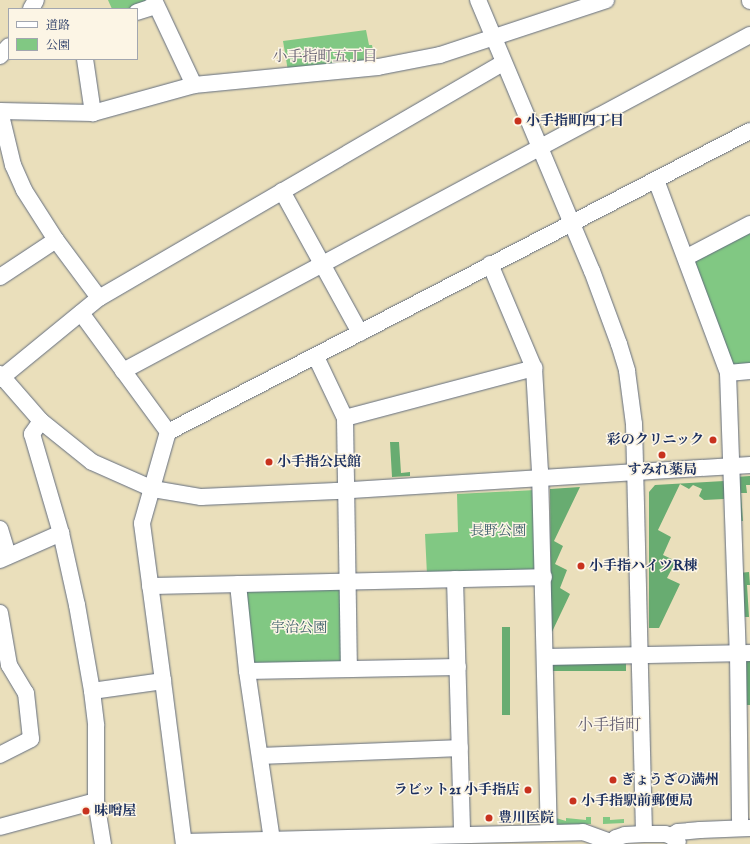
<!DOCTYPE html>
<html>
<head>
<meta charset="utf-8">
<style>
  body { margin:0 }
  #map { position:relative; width:750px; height:844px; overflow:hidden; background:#eadfbb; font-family:"IM FELL English","Noto Serif JP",serif }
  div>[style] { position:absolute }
  .green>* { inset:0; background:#81c883; transform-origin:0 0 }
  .forest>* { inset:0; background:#68ac71; transform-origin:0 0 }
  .roads { filter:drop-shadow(0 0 1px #636d7f) drop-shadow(0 0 1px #636d7f) }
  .minor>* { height:16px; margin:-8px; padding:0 8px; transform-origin:8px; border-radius:8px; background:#fff }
  .dots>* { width:11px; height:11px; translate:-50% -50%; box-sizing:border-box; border:2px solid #fcf5e5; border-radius:50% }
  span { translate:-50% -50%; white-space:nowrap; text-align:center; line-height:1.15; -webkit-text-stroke:3px #fcf5e5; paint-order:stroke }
  .poi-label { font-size:14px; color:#1b2f5e; font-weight:700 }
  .left { translate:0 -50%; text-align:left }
  .right { translate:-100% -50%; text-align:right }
  .park-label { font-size:14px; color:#3a5d69 }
  .neighbourhood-label { font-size:15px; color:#635f72 }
  .quarter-label { font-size:16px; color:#635f72 }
  .legend { position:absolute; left:8px; top:8px; width:130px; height:52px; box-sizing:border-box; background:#fcf5e5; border:1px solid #a2a6af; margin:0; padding:5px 7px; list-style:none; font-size:12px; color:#1b2f5e }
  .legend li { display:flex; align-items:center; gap:8px; height:20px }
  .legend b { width:20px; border:1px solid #a2a6af }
</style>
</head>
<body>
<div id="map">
  <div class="green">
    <div style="clip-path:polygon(108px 0,152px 0,137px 9px,112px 9px)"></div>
    <div style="clip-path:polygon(366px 30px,369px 45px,372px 45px,375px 63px,288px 71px,283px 41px)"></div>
    <div style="clip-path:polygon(750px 227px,750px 367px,730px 369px,688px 257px)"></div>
    <div style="clip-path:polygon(535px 490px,538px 571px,427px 575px,425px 534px,458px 532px,457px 494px)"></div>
    <div style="left:343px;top:585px;width:81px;height:97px;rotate:87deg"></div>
    <div style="clip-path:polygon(586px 817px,591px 817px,591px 824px,559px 825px,556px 822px,556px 818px,566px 821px,566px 818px,586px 820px)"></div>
    <div style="clip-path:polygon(603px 817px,610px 817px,610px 820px,624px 819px,624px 823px,603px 824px)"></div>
  </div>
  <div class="forest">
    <div style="clip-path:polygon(390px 442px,399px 442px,401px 473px,410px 472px,410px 476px,392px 477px)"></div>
    <div style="clip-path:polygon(750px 476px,750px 485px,746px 485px,747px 493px,741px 493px,743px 521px,739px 521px,735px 477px)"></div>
    <div style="clip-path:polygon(724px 481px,724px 499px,704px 500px,699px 496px,702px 489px,693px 485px,689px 489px,680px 484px,658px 530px,671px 537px,663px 555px,676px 561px,667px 578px,680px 584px,659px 628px,649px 628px,649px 492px,655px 485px)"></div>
    <div style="clip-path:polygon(580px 487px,554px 541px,563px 546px,555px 564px,567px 570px,560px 588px,570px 594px,551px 634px,550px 489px)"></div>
    <div style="clip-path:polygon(749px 572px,750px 585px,747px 585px,749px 617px,742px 617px,738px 573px)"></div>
    <div style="left:502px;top:627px;width:8px;height:88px"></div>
    <div style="clip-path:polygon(741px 659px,750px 659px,750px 705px,743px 705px)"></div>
    <div style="left:626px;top:660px;width:11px;height:74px;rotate:90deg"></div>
  </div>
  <div class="roads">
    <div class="minor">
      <div style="left:154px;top:0;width:94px;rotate:64.8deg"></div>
      <div style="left:478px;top:0;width:294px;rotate:67.2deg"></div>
      <div style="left:592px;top:271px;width:78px;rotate:69.7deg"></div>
      <div style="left:619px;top:344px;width:28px;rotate:73deg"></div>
      <div style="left:627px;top:371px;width:53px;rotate:82.5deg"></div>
      <div style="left:634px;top:424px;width:410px;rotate:88.6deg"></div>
      <div style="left:750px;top:0;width:1px;rotate:90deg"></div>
      <div style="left:31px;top:9px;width:10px;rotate:-61deg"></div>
      <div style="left:137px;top:12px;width:20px;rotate:-18deg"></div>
      <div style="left:0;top:56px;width:13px;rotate:-48deg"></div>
      <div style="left:85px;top:59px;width:55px;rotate:81.6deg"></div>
      <div style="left:0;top:111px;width:93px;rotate:1.2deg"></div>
      <div style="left:93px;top:113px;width:105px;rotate:-15.5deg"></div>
      <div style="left:194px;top:85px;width:185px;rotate:-5.6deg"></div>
      <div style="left:378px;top:67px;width:63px;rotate:-11deg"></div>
      <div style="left:440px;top:55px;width:175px;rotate:-18.3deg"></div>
      <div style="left:0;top:111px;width:56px;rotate:76.5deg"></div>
      <div style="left:13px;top:165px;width:27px;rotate:66deg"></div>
      <div style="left:24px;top:190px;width:59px;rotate:57.4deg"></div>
      <div style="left:56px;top:240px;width:72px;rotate:53.4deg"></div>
      <div style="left:656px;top:180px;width:206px;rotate:69.5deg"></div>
      <div style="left:728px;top:373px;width:280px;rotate:88deg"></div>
      <div style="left:738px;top:653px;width:175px;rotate:89.3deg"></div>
      <div style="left:282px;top:191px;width:162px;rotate:61.2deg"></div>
      <div style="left:687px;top:257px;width:71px;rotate:-27.6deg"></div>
      <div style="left:490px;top:264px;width:113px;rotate:67.1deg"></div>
      <div style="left:534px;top:368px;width:103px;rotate:86.7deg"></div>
      <div style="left:540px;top:471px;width:361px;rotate:88.6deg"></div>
      <div style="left:0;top:277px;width:67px;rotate:-33.5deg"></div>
      <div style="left:81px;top:313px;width:147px;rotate:53.8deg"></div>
      <div style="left:316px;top:357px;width:68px;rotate:64.6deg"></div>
      <div style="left:345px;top:418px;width:249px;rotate:89.1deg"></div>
      <div style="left:123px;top:371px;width:711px;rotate:-28.19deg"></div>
      <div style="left:728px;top:373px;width:22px;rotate:-5deg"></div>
      <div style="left:0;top:374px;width:62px;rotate:48.9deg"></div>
      <div style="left:41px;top:421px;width:65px;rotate:38.8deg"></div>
      <div style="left:92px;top:462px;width:67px;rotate:23.9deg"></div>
      <div style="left:153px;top:489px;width:49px;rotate:9.5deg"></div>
      <div style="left:201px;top:497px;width:135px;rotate:-2.5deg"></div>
      <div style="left:336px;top:491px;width:415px;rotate:-3.6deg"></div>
      <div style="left:0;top:379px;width:128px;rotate:-39.3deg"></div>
      <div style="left:99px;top:298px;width:467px;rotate:-30.2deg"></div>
      <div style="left:345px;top:418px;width:196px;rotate:-14.8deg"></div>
      <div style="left:41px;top:421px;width:16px;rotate:125deg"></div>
      <div style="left:32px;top:434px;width:103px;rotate:73.7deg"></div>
      <div style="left:61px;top:533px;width:74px;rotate:77.5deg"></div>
      <div style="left:77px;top:605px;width:87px;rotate:80.1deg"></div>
      <div style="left:92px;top:691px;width:35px;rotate:83deg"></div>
      <div style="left:96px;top:726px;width:75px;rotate:90deg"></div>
      <div style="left:96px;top:801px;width:44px;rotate:80.8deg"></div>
      <div style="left:0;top:529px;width:28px;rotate:73deg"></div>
      <div style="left:0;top:560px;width:67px;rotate:-23.9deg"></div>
      <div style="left:455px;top:579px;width:256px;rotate:88.4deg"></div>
      <div style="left:238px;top:584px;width:87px;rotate:84.1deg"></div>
      <div style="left:247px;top:671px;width:172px;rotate:81.6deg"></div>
      <div style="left:150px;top:586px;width:394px;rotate:-1.3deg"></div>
      <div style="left:0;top:613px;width:53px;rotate:80.2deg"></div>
      <div style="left:9px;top:665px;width:33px;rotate:59deg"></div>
      <div style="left:26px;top:693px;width:46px;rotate:83.8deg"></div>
      <div style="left:31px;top:739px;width:35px;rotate:153deg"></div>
      <div style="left:545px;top:657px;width:205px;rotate:-1.1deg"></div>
      <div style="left:247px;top:671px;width:211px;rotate:-1.1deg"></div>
      <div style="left:163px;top:681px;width:164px;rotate:82.7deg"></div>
      <div style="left:92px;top:691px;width:72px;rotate:-8deg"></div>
      <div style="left:163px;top:681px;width:159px;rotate:-97.6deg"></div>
      <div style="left:142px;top:523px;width:95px;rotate:-74.1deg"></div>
      <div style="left:168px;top:432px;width:655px;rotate:-27.35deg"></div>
      <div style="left:261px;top:756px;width:199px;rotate:-2.3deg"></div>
      <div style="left:0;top:827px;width:99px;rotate:-15.2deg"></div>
      <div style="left:671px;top:836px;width:8px;rotate:-30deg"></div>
      <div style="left:678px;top:832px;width:22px;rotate:-5deg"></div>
      <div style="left:700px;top:830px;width:50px;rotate:-2.3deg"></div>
      <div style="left:184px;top:842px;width:399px;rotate:-1.4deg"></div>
      <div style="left:583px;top:832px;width:30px;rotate:20deg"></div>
      <div style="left:610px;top:844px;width:8px;rotate:-45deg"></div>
      <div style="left:616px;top:838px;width:9px;rotate:-18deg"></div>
      <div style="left:625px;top:835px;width:19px;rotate:-3deg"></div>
      <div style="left:644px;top:834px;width:21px"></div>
      <div style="left:665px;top:834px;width:6px;rotate:18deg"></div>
      <div style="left:671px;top:836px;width:9px;rotate:41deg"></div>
    </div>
  </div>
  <div class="dots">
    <div style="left:518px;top:121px;background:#c8321e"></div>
    <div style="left:713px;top:440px;background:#c8321e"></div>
    <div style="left:662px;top:455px;background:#c8321e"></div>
    <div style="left:269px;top:462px;background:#c8321e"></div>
    <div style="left:581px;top:566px;background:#c8321e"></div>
    <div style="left:613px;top:780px;background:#c8321e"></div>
    <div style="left:528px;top:790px;background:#c8321e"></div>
    <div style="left:573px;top:801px;background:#c8321e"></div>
    <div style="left:86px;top:811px;background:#c8321e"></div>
    <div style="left:489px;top:818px;background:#c8321e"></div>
  </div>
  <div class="poi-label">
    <span class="left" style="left:526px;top:121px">小手指町四丁目</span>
    <span class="right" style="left:704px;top:440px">彩のクリニック</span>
    <span class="left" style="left:277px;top:462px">小手指公民館</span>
    <span style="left:662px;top:470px">すみれ薬局</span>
    <span class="left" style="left:589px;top:566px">小手指ハイツR棟</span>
    <span class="left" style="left:621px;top:780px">ぎょうざの満州</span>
    <span class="right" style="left:520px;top:790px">ラビット21 小手指店</span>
    <span class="left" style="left:581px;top:801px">小手指駅前郵便局</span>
    <span class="left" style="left:94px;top:811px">味噌屋</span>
    <span class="left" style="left:498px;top:818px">豊川医院</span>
  </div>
  <div class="park-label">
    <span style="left:498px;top:531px">長野公園</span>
    <span style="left:299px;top:628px">宇治公園</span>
  </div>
  <div class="neighbourhood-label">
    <span style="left:325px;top:57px">小手指町五丁目</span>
  </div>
  <div class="quarter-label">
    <span style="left:609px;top:726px">小手指町</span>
  </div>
  <ul class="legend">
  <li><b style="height:5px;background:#fff"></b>道路</li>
  <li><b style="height:11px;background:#81c883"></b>公園</li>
  </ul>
</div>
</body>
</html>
